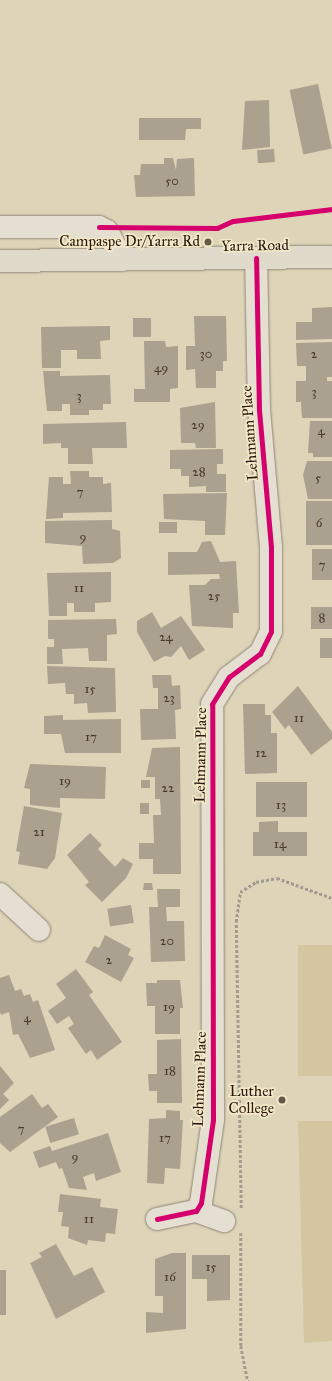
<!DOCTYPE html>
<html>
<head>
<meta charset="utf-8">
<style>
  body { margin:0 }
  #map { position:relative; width:332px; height:1381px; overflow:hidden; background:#ded4b8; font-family:"IM FELL Great Primer",serif }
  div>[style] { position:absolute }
  .green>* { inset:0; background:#d4c6a1; transform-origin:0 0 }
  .building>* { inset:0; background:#aaa18f; transform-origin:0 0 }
  .path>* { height:2.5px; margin-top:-1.25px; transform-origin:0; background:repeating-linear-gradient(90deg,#a19b90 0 3px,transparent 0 5px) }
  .roads { filter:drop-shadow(0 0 1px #8f8677) drop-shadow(0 0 1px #8f8677) }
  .minor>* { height:22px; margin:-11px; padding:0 11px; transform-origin:11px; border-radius:11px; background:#e4dfd1 }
  .major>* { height:22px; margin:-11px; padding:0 11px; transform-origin:11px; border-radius:11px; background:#dfdaca }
  .cycleway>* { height:5px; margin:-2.5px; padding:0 2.5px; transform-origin:2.5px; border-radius:2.5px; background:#d6006c }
  .dots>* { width:11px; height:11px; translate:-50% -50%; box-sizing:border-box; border:2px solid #f3e8c7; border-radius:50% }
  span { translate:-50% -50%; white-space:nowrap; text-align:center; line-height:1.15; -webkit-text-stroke:3.5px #f3e8c7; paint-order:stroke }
  .number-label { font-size:13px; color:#48392f }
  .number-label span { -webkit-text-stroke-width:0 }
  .poi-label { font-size:15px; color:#28160f }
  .right { translate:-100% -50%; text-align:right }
  .street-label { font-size:15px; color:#28160f }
</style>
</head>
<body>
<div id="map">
  <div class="green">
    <div style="left:332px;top:945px;width:131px;height:34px;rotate:90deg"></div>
    <div style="clip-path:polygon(298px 1121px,332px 1121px,332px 1341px,304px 1343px)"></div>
  </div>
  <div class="building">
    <div style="left:318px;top:84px;width:66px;height:29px;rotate:78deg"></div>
    <div style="clip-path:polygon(269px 100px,270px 147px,242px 150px,245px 101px)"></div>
    <div style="clip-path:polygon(139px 118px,201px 118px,201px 129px,186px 129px,185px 140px,139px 140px)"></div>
    <div style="left:274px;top:149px;width:13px;height:17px;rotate:86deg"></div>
    <div style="clip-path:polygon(164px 158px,173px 158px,176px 170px,177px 159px,194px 158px,195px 196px,136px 197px,134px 175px,140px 175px,141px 164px,164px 164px)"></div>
    <div style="clip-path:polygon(332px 307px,332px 339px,296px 340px,296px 322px,312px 322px,312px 308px)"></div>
    <div style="clip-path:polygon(194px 316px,226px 316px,227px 361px,223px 361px,223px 371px,216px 371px,216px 388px,196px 388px,195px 369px,186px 370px,186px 346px,195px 346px)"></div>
    <div style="left:133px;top:318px;width:18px;height:19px"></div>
    <div style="clip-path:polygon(110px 326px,110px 340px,100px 341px,101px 359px,77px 359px,77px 350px,61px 350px,61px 368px,42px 368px,41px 327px)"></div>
    <div style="clip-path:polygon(144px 341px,165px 341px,166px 347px,178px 346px,178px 388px,170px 389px,170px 402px,134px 402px,134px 389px,145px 389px)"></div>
    <div style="clip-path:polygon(332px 342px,332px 377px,327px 377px,327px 381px,332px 381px,332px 418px,302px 418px,301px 402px,296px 402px,296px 381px,306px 381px,306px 366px,297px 366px,296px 343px)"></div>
    <div style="clip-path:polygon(43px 371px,60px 371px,60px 376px,110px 375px,111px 404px,103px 404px,103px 410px,89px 410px,89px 415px,70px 415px,70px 404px,62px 404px,62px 411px,47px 411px)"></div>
    <div style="clip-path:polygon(215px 402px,216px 448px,196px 448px,195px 443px,181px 443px,180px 408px)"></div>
    <div style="clip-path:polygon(310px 421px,332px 421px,332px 457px,313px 457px,313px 453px,308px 453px)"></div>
    <div style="clip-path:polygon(126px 422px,127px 448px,92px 448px,93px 464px,68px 464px,68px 448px,61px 448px,61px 443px,43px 444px,43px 424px)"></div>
    <div style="clip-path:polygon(223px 449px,223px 464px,217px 464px,217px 474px,226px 474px,226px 492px,206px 492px,206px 486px,189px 487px,189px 476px,181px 476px,181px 469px,170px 469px,170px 450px)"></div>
    <div style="clip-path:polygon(307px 461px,332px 461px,332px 499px,308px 499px,303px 475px)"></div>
    <div style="clip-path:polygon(70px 471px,89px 471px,89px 477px,103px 477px,103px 484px,111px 483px,112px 512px,63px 513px,63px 518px,46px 519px,49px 477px,63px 477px,63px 484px,71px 484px)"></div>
    <div style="clip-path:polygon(227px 493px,225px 535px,205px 535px,205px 521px,164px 519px,163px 494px)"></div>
    <div style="left:332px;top:501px;width:44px;height:26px;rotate:90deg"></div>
    <div style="clip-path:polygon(112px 520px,112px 529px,120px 531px,121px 558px,113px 563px,83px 564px,82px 546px,45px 543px,45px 521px)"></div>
    <div style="left:159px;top:522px;width:18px;height:11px"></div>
    <div style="clip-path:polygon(211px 541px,220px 562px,236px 561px,239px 613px,233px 613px,233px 628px,192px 626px,189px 585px,205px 585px,211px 579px,220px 579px,219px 574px,168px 575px,168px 552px,197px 552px,202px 542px)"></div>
    <div style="left:312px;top:549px;width:20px;height:31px"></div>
    <div style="clip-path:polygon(111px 572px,111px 602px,95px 603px,95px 612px,74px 612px,74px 603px,67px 603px,67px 616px,49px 616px,47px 573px)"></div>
    <div style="left:311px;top:607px;width:21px;height:22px"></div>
    <div style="clip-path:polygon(152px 612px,161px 628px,181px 616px,205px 650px,189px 660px,181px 646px,171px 657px,165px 656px,154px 662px,137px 632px,137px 621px)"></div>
    <div style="clip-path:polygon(116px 619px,117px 634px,107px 635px,107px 661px,89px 661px,88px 648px,62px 649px,63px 664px,47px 664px,47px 647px,54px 647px,54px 639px,48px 639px,48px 620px)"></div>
    <div style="left:320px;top:638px;width:12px;height:20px"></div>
    <div style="clip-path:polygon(47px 666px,115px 668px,116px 712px,88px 713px,87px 703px,74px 704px,74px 694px,66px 694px,65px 683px,48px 684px)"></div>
    <div style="clip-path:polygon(152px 675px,171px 675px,172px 686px,180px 685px,181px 709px,175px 710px,176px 739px,141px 740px,140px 709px,158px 709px,158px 688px,153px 688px)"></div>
    <div style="clip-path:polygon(298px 686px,332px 732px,332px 739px,311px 755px,289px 725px,285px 729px,272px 712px)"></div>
    <div style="clip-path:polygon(243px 704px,265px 704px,265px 715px,271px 715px,271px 733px,277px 733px,277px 773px,245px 774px)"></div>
    <div style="clip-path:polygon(63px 715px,63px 720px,121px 719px,121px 753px,65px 753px,61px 734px,44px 734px,44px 716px)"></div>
    <div style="clip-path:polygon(180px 747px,181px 874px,153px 874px,153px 859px,139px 859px,139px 843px,154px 843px,153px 815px,161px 815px,160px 799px,155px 799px,155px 777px,146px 777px,152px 748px)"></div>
    <div style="clip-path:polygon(30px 764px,106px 767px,105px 799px,60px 798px,60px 808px,30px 805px,30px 789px,24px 788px)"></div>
    <div style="left:141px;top:780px;width:9px;height:8px"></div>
    <div style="left:256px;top:782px;width:51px;height:35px"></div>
    <div style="left:140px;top:803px;width:9px;height:11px"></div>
    <div style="clip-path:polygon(24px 806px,62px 813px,55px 858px,47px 869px,18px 864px,20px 852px,16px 851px)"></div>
    <div style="clip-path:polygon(278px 821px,278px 832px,307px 832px,307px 856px,253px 856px,253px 832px,259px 832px,259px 822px)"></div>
    <div style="clip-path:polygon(90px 833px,102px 845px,98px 849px,115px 867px,123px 858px,133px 864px,126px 878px,102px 902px,85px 885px,89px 882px,67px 855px)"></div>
    <div style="clip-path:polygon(144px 883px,152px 883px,153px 890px,143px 890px)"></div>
    <div style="clip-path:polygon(157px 889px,180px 889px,180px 907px,166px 907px,167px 921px,184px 921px,185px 961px,151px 962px,149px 907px,158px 907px)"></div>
    <div style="left:131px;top:905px;width:18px;height:24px;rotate:81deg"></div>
    <div style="clip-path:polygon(105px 935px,131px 949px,128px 955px,134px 958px,121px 982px,85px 962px,94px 946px,99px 948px)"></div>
    <div style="clip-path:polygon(76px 969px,93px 992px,89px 995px,122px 1042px,97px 1060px,91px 1050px,86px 1054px,68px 1028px,74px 1024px,69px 1016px,57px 1024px,48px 1011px,66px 998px,56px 984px)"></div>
    <div style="clip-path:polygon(9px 975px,15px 991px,21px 989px,24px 996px,30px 994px,33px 1002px,38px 1000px,55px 1050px,30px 1058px,18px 1034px,13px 1035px,9px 1012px,1px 1015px,0 1012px,0 978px)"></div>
    <div style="clip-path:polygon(157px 980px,180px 980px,183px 1008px,180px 1008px,180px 1034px,155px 1034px,155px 1006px,147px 1006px,146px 983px,157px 983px)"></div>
    <div style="clip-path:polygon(181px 1039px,182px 1103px,157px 1103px,157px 1091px,149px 1091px,148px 1074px,157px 1074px,157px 1040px)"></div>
    <div style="clip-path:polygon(0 1066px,14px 1083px,3px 1094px,9px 1100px,0 1109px)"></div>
    <div style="clip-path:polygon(32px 1094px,42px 1108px,48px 1104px,58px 1117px,10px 1152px,0 1143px,0 1117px)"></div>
    <div style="clip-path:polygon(166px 1110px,180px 1111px,180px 1120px,183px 1120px,180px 1169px,165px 1168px,164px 1184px,147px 1183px,149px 1119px,166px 1118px)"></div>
    <div style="left:74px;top:1118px;width:17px;height:30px;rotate:73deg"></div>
    <div style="clip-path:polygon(108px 1133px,121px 1172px,96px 1181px,94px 1173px,83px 1177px,87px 1190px,69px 1188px,62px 1168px,59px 1169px,56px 1162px,39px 1168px,33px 1152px,50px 1146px,52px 1151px)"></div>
    <div style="clip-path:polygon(60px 1194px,101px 1199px,100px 1207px,118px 1209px,115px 1234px,106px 1233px,105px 1242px,88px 1240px,87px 1245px,68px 1238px,69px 1227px,61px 1226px,63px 1212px,58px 1212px)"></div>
    <div style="clip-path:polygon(56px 1244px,74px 1276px,92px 1267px,105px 1292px,56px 1319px,30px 1263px,42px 1257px,39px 1253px)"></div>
    <div style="clip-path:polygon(172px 1253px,186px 1253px,186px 1329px,146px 1333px,146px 1312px,163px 1313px,163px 1296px,155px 1296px,155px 1259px)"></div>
    <div style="clip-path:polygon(192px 1255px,230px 1255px,230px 1300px,207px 1301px,207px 1279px,192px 1279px)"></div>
    <div style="left:0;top:1270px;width:6px;height:45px"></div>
  </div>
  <div class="path">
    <div style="left:241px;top:1208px;width:286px;rotate:-91deg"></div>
    <div style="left:236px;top:922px;width:30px;rotate:-82deg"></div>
    <div style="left:240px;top:892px;width:19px;rotate:-32deg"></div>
    <div style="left:256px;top:882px;width:21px;rotate:-11deg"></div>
    <div style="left:277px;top:878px;width:59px;rotate:20deg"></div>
    <div style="left:241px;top:1233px;width:113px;rotate:90deg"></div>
    <div style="left:241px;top:1346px;width:36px;rotate:79deg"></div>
  </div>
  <div class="roads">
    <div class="minor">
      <div style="left:0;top:227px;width:99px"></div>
      <div style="left:99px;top:227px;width:9px;rotate:27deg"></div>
      <div style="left:107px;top:231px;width:33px;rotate:61deg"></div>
      <div style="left:0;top:894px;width:53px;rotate:42.7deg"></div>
      <div style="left:196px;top:1211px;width:30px;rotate:20deg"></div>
      <div style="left:157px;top:1219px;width:40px;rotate:-12deg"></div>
      <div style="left:196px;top:1211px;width:9px;rotate:-58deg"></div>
      <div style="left:201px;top:1203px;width:84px;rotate:-81.8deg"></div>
      <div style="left:213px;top:1120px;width:416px;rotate:-90.1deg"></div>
      <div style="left:212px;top:704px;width:32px;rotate:-58deg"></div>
      <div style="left:229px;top:677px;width:39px;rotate:-37deg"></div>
      <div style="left:260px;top:654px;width:25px;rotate:-64deg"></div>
      <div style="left:271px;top:631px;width:84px;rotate:-90deg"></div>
      <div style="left:271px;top:547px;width:138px;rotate:-95deg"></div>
      <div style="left:259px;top:410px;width:152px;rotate:-91.1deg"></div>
    </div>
    <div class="major">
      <div style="left:0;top:261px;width:332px;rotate:-0.7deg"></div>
    </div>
  </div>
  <div class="cycleway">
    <div style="left:99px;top:227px;width:118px;rotate:0.5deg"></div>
    <div style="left:217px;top:228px;width:17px;rotate:-24deg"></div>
    <div style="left:233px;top:221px;width:100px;rotate:-6.9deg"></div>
    <div style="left:157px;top:1219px;width:40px;rotate:-12deg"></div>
    <div style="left:196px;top:1211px;width:9px;rotate:-58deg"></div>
    <div style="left:201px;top:1203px;width:84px;rotate:-81.8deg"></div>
    <div style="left:213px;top:1120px;width:416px;rotate:-90.1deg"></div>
    <div style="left:212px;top:704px;width:32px;rotate:-58deg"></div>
    <div style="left:229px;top:677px;width:39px;rotate:-37deg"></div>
    <div style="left:260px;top:654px;width:25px;rotate:-64deg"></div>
    <div style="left:271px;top:631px;width:84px;rotate:-90deg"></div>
    <div style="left:271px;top:547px;width:138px;rotate:-95deg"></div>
    <div style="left:259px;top:410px;width:152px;rotate:-91.1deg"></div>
  </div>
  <div class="dots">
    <div style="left:208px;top:242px;background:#68584a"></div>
    <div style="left:282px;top:1100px;background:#68584a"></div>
  </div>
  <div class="number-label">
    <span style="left:172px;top:181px">50</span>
    <span style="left:206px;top:354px">30</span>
    <span style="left:314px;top:354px">2</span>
    <span style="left:161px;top:368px">49</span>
    <span style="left:314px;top:392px">3</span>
    <span style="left:79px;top:396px">3</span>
    <span style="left:198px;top:425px">29</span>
    <span style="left:321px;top:431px">4</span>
    <span style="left:199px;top:472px">28</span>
    <span style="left:318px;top:478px">5</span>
    <span style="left:80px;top:492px">7</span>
    <span style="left:319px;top:523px">6</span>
    <span style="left:83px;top:537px">9</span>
    <span style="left:322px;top:565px">7</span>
    <span style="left:79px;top:588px">11</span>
    <span style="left:214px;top:596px">25</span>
    <span style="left:322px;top:618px">8</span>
    <span style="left:166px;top:637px">24</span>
    <span style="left:90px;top:689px">15</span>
    <span style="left:169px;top:698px">23</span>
    <span style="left:299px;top:718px">11</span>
    <span style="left:91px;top:737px">17</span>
    <span style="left:261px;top:753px">12</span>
    <span style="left:65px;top:781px">19</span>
    <span style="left:168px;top:788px">22</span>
    <span style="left:281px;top:805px">13</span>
    <span style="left:39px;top:832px">21</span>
    <span style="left:280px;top:844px">14</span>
    <span style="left:167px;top:941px">20</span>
    <span style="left:109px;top:960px">2</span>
    <span style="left:169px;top:1007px">19</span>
    <span style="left:27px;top:1018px">4</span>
    <span style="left:170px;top:1071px">18</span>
    <span style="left:21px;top:1129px">7</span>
    <span style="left:165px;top:1138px">17</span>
    <span style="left:75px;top:1157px">9</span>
    <span style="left:89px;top:1219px">11</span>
    <span style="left:211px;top:1267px">15</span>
    <span style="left:170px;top:1277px">16</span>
  </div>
  <div class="poi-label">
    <span class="right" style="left:200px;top:242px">Campaspe Dr/Yarra Rd</span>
    <span class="right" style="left:274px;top:1100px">Luther<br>College</span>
  </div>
  <div class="street-label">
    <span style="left:255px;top:246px;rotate:-1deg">Yarra Road</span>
    <span style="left:250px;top:433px;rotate:-94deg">Lehmann Place</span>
    <span style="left:201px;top:755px;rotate:-89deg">Lehmann Place</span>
    <span style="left:200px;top:1079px;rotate:-88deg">Lehmann Place</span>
  </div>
</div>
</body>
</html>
